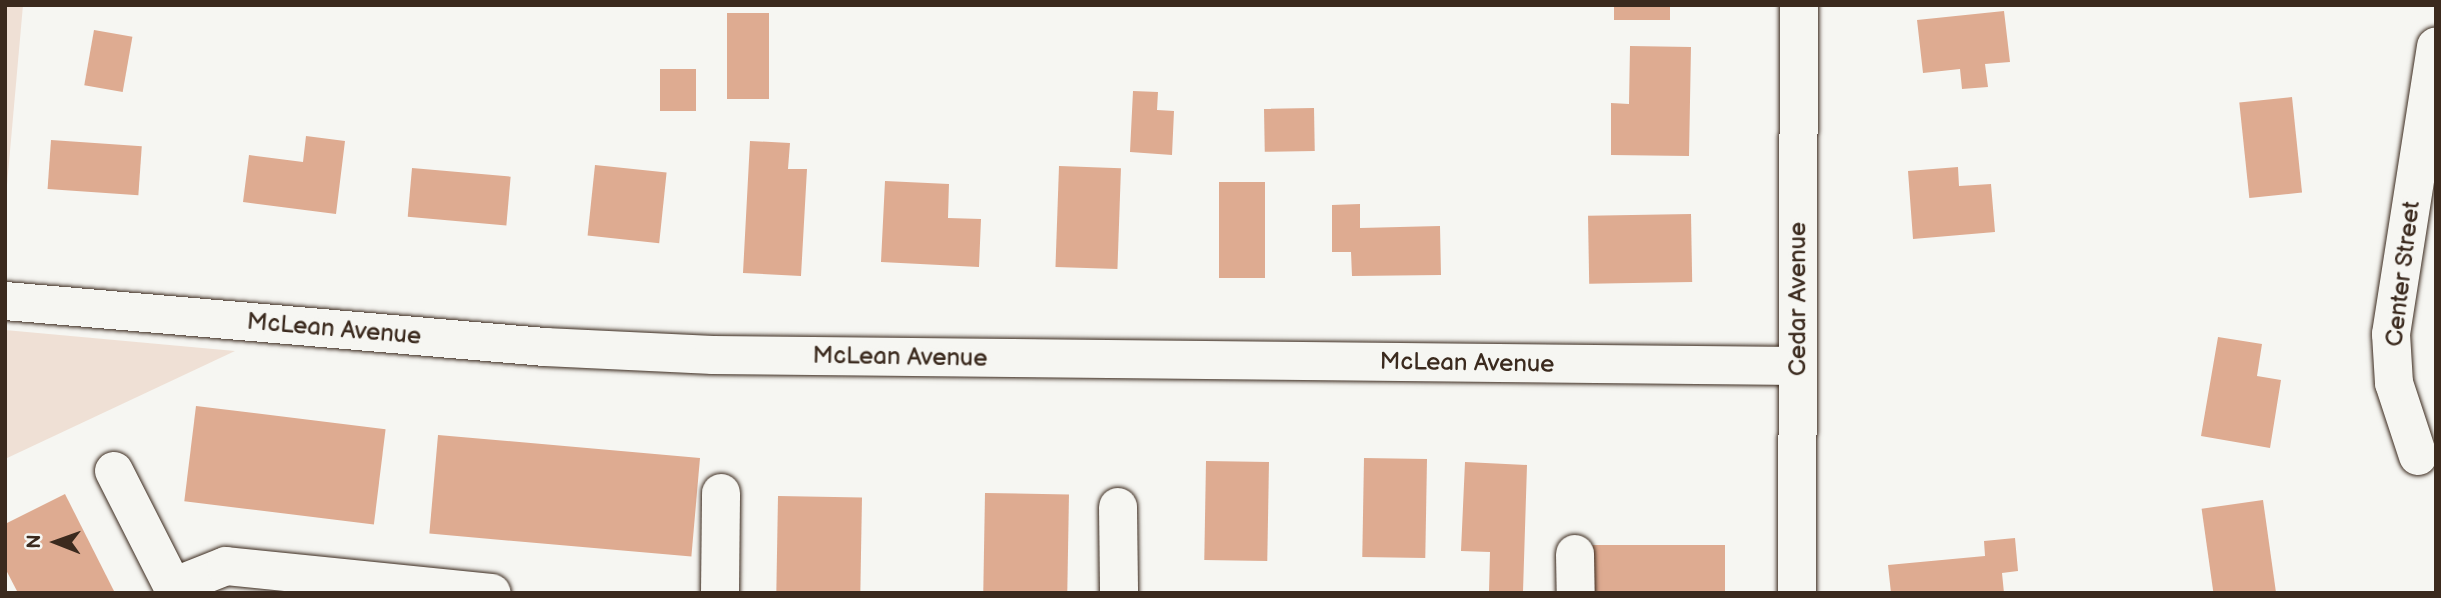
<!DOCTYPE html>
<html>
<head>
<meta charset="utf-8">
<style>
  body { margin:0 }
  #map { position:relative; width:2441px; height:598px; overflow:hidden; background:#f6f6f2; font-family:"Balsamiq Sans",sans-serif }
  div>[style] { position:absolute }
  .built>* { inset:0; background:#efe0d5 }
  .building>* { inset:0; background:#deab91; transform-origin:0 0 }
  .roads { filter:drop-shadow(0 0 2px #3b2a1e) drop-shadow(0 0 2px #3b2a1e) }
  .minor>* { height:38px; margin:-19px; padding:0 19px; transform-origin:19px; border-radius:19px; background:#f6f6f2 }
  span { translate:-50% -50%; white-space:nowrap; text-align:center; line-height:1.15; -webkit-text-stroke:7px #f6f6f2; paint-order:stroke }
  .street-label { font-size:24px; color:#3b2a1e }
  .frame { position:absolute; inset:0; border:7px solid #3b2a1e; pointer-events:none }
  .north { position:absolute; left:21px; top:507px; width:70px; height:70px; -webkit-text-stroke:5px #f6f6f2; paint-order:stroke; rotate:271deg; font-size:19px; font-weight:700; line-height:28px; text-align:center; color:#3b2a1e }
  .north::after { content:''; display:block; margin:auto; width:24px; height:32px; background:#3b2a1e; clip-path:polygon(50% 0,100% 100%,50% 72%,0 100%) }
</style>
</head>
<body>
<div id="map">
  <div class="built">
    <div style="clip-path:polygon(5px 5px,23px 5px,5px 207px)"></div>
    <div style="clip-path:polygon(5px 330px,235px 351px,5px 459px)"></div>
  </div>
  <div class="building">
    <div style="left:1614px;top:5px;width:56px;height:15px"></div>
    <div style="clip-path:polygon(2004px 11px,2010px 62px,1985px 64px,1988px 87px,1962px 89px,1960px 69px,1923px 73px,1917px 20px)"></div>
    <div style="left:727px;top:13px;width:42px;height:86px"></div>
    <div style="left:94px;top:30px;width:39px;height:56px;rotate:10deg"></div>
    <div style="clip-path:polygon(1630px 46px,1691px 47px,1689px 156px,1611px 155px,1611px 103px,1629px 104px)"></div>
    <div style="left:660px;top:69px;width:36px;height:42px"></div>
    <div style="clip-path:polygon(1133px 91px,1158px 92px,1157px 110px,1174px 111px,1172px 155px,1130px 152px)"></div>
    <div style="left:2292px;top:97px;width:96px;height:53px;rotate:84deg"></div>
    <div style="left:1314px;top:108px;width:43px;height:50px;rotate:89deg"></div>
    <div style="clip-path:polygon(306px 136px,345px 141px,336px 214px,243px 202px,249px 155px,303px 162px)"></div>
    <div style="left:51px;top:140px;width:91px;height:49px;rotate:4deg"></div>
    <div style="clip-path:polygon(750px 141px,790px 143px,788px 169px,807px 169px,801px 276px,743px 273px)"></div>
    <div style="left:595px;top:165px;width:72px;height:71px;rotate:6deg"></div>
    <div style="left:1059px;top:166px;width:62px;height:101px;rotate:2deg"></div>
    <div style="clip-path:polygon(1958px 167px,1959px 186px,1991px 184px,1995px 232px,1913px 239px,1908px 171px)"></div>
    <div style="left:412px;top:168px;width:99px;height:49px;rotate:5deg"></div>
    <div style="clip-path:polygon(885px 181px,949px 184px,948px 218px,981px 219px,979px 267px,881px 262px)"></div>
    <div style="left:1219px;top:182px;width:46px;height:96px"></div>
    <div style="clip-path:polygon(1360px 204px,1360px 228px,1440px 226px,1441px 275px,1352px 276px,1351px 252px,1332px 252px,1332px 205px)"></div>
    <div style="left:1691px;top:214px;width:68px;height:103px;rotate:89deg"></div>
    <div style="clip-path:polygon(2218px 337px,2262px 344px,2257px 376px,2281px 380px,2270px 448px,2201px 436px)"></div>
    <div style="left:196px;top:406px;width:191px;height:96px;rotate:7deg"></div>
    <div style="left:438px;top:435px;width:263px;height:99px;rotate:5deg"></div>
    <div style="left:1364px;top:458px;width:63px;height:99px;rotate:1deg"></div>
    <div style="left:1206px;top:461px;width:63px;height:99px;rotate:1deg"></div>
    <div style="clip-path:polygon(1465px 462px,1527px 465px,1523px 592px,1489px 591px,1490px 552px,1461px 551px)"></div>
    <div style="left:985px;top:493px;width:84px;height:100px;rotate:1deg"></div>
    <div style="clip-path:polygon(65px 494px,115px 593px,18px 593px,5px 568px,5px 524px)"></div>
    <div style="left:778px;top:496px;width:84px;height:97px;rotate:1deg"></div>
    <div style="left:2263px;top:500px;width:94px;height:62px;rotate:82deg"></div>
    <div style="clip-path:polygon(2015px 538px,2018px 571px,2002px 573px,2004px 593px,1891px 593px,1888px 565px,1985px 556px,1984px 541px)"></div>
    <div style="left:1588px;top:545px;width:137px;height:48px"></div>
  </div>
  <div class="roads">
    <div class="minor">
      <div style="left:5px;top:301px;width:542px;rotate:4.87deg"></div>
      <div style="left:545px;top:347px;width:168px;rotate:2.7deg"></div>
      <div style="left:713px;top:355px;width:1085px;rotate:0.58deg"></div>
      <div style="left:2418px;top:456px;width:77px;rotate:-108.2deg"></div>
      <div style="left:2394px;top:383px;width:49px;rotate:-93.5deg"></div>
      <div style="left:2391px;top:334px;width:291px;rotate:-81.1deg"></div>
      <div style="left:114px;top:471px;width:137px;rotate:63.1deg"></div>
      <div style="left:1118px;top:507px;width:86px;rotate:89.3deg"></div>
      <div style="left:1575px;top:554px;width:39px;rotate:89deg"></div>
      <div style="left:173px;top:587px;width:57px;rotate:-21.6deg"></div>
      <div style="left:226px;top:566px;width:267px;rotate:5.8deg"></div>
      <div style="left:720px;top:593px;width:100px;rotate:-89.4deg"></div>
      <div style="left:1797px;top:593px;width:588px;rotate:-89.81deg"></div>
    </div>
  </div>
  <div class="street-label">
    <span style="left:2403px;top:274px;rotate:-83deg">Center Street</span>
    <span style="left:1798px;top:299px;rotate:-90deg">Cedar Avenue</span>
    <span style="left:334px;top:329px;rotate:5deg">McLean Avenue</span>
    <span style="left:900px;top:357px;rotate:1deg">McLean Avenue</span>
    <span style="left:1467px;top:363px;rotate:1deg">McLean Avenue</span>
  </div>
  <div class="frame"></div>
  <div class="north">N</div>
</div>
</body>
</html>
